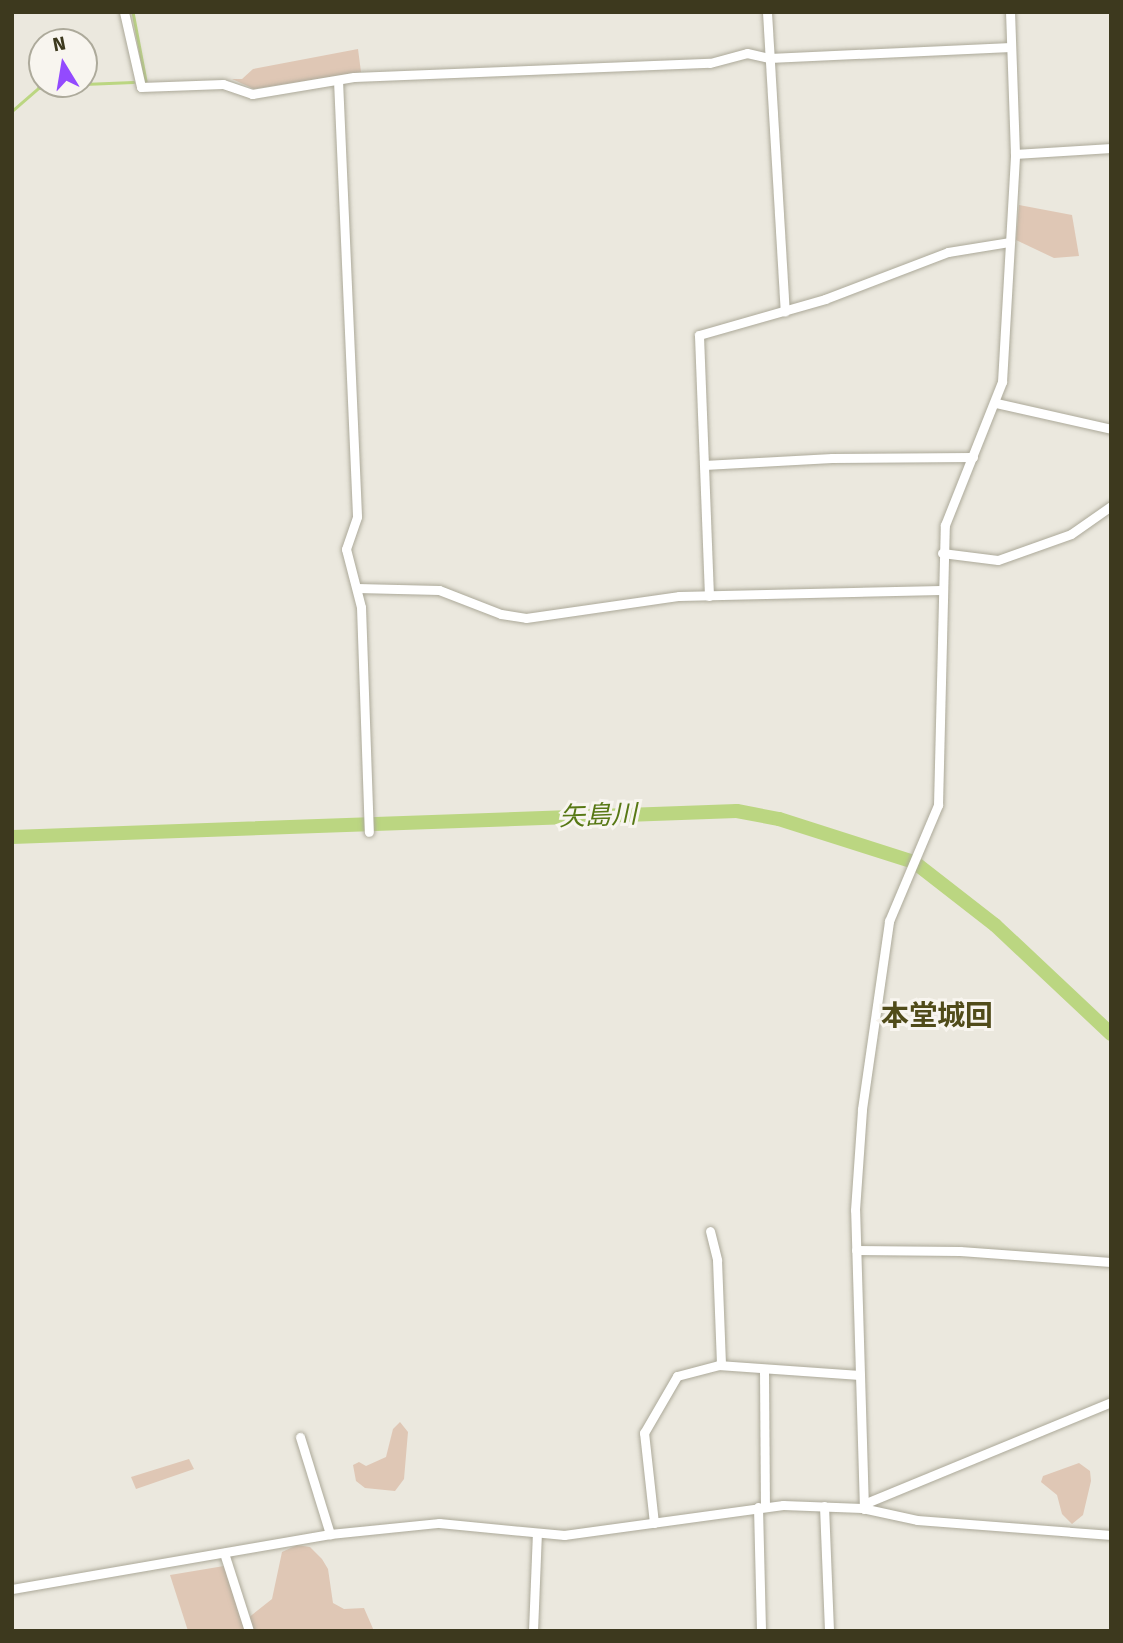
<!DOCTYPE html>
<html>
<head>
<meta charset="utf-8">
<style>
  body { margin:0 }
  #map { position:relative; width:1123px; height:1643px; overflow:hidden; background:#ebe8de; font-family:"Fira Sans","Noto Sans JP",sans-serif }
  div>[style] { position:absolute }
  .green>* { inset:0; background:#dfc7b5 }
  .stream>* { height:2.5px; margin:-1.25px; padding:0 1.25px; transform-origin:1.25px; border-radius:1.25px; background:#bbd681 }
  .river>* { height:14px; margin:-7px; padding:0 7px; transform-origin:7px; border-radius:7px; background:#bbd681 }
  .roads { filter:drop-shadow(0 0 2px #aca999) drop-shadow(0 0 2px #aca999) }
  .street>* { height:9px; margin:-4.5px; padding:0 4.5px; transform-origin:4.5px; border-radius:4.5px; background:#fff }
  span { translate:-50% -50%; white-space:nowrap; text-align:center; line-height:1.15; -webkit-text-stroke:6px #f8f5ef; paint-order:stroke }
  .water-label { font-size:26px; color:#577814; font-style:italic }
  .quarter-label { font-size:28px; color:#504b19; font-weight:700 }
  .frame { position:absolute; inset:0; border:14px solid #3d391e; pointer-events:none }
  .north { position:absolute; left:28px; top:28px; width:70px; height:70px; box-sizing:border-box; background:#f8f5ef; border:2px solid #adaa9b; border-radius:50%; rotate:349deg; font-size:19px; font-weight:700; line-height:28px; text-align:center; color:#3d391e }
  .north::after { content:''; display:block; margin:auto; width:24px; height:32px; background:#934afe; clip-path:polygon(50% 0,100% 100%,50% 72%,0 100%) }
</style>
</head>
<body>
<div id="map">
  <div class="green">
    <div style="clip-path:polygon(358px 49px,361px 72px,254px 89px,232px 79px,242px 79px,253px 69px)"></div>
    <div style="clip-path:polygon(1019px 205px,1072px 215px,1079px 256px,1054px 258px,1016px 240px)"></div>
    <div style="clip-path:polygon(400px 1422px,408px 1432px,404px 1479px,395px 1491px,365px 1488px,356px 1481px,353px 1465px,359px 1462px,366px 1466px,386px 1457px,393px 1429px)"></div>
    <div style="clip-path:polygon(189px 1459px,194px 1469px,136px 1489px,131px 1477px)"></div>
    <div style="clip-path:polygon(1079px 1463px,1090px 1471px,1091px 1481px,1083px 1515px,1072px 1524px,1062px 1514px,1057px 1495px,1041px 1482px,1043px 1476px)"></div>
    <div style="clip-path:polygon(297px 1545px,310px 1547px,322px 1559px,328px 1569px,333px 1603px,344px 1609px,364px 1608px,374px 1631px,252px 1631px,248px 1618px,272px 1599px,282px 1552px)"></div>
    <div style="clip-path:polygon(224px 1566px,245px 1631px,188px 1631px,170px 1575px)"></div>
  </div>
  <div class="stream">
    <div style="left:133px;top:12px;width:70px;rotate:79.3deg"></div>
    <div style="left:84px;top:84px;width:49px;rotate:-2.3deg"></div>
    <div style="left:12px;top:111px;width:35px;rotate:-41deg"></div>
    <div style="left:38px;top:88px;width:44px;rotate:-5.2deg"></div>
  </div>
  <div class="river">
    <div style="left:12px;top:837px;width:725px;rotate:-2.05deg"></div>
    <div style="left:737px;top:811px;width:43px;rotate:10.8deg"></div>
    <div style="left:779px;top:819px;width:142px;rotate:17.7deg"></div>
    <div style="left:914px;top:862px;width:103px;rotate:37.9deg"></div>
    <div style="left:995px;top:925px;width:159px;rotate:43.2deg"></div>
  </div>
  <div class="roads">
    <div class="street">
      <div style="left:124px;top:12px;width:77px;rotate:77.2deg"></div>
      <div style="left:141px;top:87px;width:82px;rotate:-2.1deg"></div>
      <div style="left:223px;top:84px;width:31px;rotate:19deg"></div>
      <div style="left:252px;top:94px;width:103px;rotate:-9.5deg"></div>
      <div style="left:354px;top:77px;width:356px;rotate:-2.3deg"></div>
      <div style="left:710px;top:63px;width:38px;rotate:-15deg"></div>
      <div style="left:747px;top:53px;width:23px;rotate:13deg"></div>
      <div style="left:769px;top:58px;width:242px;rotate:-2.6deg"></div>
      <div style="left:767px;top:12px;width:300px;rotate:86.6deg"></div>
      <div style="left:338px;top:80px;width:437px;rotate:87.5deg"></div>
      <div style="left:357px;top:517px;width:34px;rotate:109deg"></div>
      <div style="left:346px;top:549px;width:60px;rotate:75.5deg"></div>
      <div style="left:361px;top:607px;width:225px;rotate:88deg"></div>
      <div style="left:1015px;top:154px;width:96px;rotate:-3.6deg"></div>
      <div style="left:996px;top:403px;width:118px;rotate:12.7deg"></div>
      <div style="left:704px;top:465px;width:128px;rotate:-3.1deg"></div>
      <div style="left:832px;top:458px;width:141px;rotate:-0.4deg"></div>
      <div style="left:942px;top:553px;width:56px;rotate:7.1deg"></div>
      <div style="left:998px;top:560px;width:77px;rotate:-19.6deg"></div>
      <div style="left:1071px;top:534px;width:49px;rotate:-35deg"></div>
      <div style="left:357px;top:588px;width:82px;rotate:1.4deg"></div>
      <div style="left:439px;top:590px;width:66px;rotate:21.2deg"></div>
      <div style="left:501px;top:614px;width:25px;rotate:9deg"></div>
      <div style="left:526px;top:618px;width:155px;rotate:-8.2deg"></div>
      <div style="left:679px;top:596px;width:262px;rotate:-1.3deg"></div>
      <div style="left:709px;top:596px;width:261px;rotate:-92.2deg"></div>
      <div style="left:699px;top:335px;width:131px;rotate:-15.9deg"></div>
      <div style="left:825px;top:299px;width:132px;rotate:-20.9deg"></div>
      <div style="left:948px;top:252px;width:63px;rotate:-9.2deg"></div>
      <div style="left:710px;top:1231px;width:30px;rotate:76deg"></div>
      <div style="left:717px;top:1260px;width:105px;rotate:87.8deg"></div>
      <div style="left:856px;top:1250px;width:104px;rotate:0.6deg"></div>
      <div style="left:960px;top:1251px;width:151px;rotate:4.2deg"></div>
      <div style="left:764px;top:1370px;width:136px;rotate:89.6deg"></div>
      <div style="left:300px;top:1437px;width:102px;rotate:72.8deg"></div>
      <div style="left:866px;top:1503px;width:265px;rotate:-22.4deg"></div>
      <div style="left:824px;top:1506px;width:125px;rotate:87.7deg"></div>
      <div style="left:758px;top:1507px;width:124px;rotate:88.6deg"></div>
      <div style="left:864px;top:1509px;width:299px;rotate:-91.7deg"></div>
      <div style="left:855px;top:1210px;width:101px;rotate:-86deg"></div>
      <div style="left:862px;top:1109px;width:190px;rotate:-81.8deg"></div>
      <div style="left:889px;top:921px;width:126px;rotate:-67.1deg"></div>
      <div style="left:938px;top:805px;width:280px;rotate:-88.6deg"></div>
      <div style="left:945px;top:525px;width:154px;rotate:-68.3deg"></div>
      <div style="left:1002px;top:382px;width:228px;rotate:-86.7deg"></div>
      <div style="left:1015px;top:154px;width:142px;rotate:-92deg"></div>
      <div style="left:654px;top:1523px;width:91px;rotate:-96.3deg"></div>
      <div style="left:644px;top:1433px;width:66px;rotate:-59.9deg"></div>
      <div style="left:677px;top:1376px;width:43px;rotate:-14.7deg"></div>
      <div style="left:719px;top:1365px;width:140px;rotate:4.1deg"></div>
      <div style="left:224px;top:1553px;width:82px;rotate:72.2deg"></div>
      <div style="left:12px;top:1589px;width:323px;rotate:-9.8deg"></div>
      <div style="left:330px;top:1534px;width:110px;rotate:-5.8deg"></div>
      <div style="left:439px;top:1523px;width:126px;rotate:5.5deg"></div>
      <div style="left:564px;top:1535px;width:221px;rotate:-7.8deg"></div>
      <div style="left:783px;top:1505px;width:79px;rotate:2.2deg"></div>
      <div style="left:862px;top:1508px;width:56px;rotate:12.3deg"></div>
      <div style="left:917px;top:1520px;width:195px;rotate:4.4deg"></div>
      <div style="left:533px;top:1631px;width:98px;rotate:-87.7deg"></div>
    </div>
  </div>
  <div class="water-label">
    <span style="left:598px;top:816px;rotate:-2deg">矢島川</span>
  </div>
  <div class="quarter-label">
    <span style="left:937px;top:1016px">本堂城回</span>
  </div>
  <div class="frame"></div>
  <div class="north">N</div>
</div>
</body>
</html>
